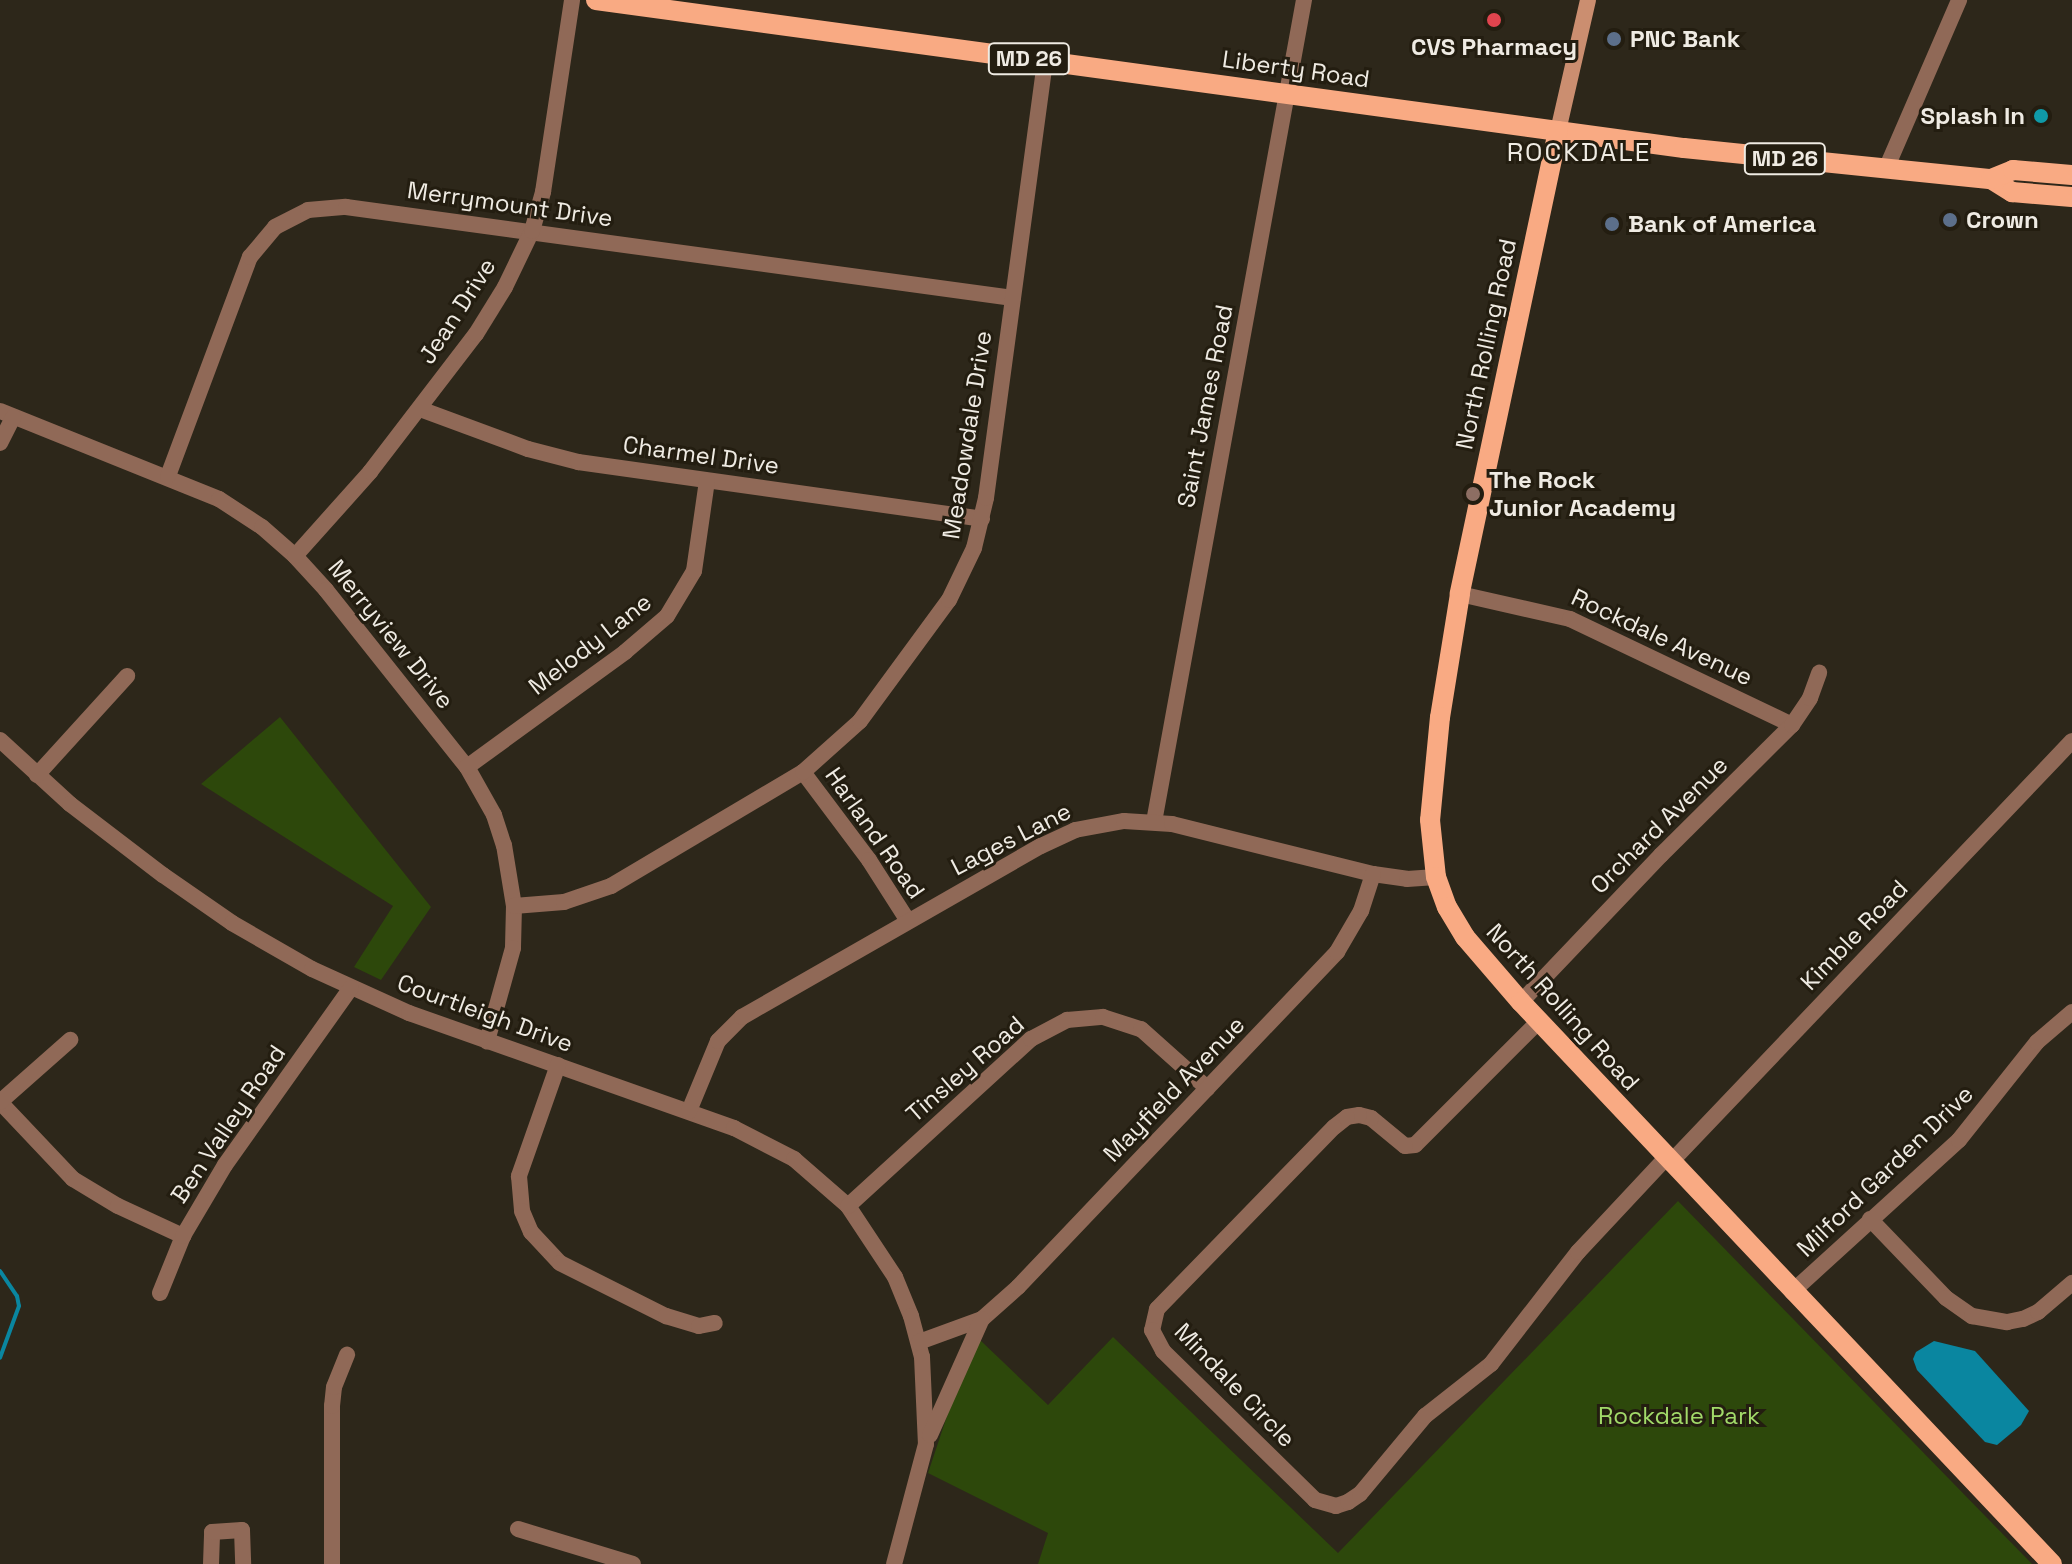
<!DOCTYPE html>
<html>
<head>
<meta charset="utf-8">
<style>
  body { margin:0 }
  #map { position:relative; width:2072px; height:1564px; overflow:hidden; background:#2d271a; font-family:"Space Grotesk",sans-serif }
  div>[style] { position:absolute }
  .green>* { inset:0; background:#2d480b }
  .water>* { inset:0; background:#0a86a0 }
  .stream>* { height:4px; margin:-2px; padding:0 2px; transform-origin:2px; border-radius:2px; background:#0a86a0 }
  .street>* { height:16px; margin:-8px; padding:0 8px; transform-origin:8px; border-radius:8px; background:#906957 }
  .secondary>* { height:16px; margin:-8px; padding:0 8px; transform-origin:8px; border-radius:8px; background:#cb8e70 }
  .primary>* { height:20px; margin:-10px; padding:0 10px; transform-origin:10px; border-radius:10px; background:#f9aa83 }
  .dots>* { width:22px; height:22px; translate:-50% -50%; box-sizing:border-box; border:4px solid #231d10; border-radius:50% }
  span { translate:-50% -50%; white-space:nowrap; text-align:center; line-height:1.15; -webkit-text-stroke:6px #231d10; paint-order:stroke }
  .shield-label span { padding:2px 6px; background:#231d10; border:2px solid; border-radius:6px; -webkit-text-stroke-width:0 }
  .shield-label { font-size:22px; color:#efebe3; font-weight:700 }
  .poi-label { font-size:24px; color:#efebe3; font-weight:700 }
  .left { translate:0 -50%; text-align:left }
  .right { translate:-100% -50%; text-align:right }
  .street-label { font-size:24px; color:#efebe3 }
  .park-label { font-size:24px; color:#a2da69 }
  .neighbourhood-label { font-size:26px; color:#efebe3; letter-spacing:2px }
</style>
</head>
<body>
<div id="map">
  <div class="green">
    <div style="clip-path:polygon(280px 717px,431px 907px,381px 980px,354px 967px,393px 906px,201px 784px)"></div>
    <div style="clip-path:polygon(1678px 1201px,2032px 1564px,1038px 1564px,1048px 1533px,928px 1473px,951px 1404px,980px 1340px,1048px 1405px,1113px 1337px,1338px 1553px)"></div>
  </div>
  <div class="water">
    <div style="clip-path:polygon(1934px 1341px,1975px 1351px,2029px 1411px,2021px 1425px,1997px 1445px,1985px 1442px,1917px 1370px,1913px 1359px,1916px 1352px)"></div>
  </div>
  <div class="stream">
    <div style="left:0;top:1271px;width:30px;rotate:56deg"></div>
    <div style="left:17px;top:1296px;width:10px;rotate:79deg"></div>
    <div style="left:19px;top:1306px;width:55px;rotate:110.1deg"></div>
  </div>
  <div class="street">
    <div style="left:1886px;top:169px;width:184px;rotate:-66.6deg"></div>
    <div style="left:420px;top:409px;width:115px;rotate:20.3deg"></div>
    <div style="left:528px;top:449px;width:52px;rotate:14.6deg"></div>
    <div style="left:578px;top:462px;width:408px;rotate:8deg"></div>
    <div style="left:0;top:411px;width:236px;rotate:21.9deg"></div>
    <div style="left:219px;top:499px;width:51px;rotate:33.1deg"></div>
    <div style="left:262px;top:527px;width:44px;rotate:41.3deg"></div>
    <div style="left:295px;top:556px;width:46px;rotate:47.6deg"></div>
    <div style="left:326px;top:590px;width:226px;rotate:51.5deg"></div>
    <div style="left:467px;top:767px;width:55px;rotate:60.6deg"></div>
    <div style="left:494px;top:815px;width:32px;rotate:72deg"></div>
    <div style="left:504px;top:845px;width:62px;rotate:80.7deg"></div>
    <div style="left:514px;top:906px;width:42px;rotate:91.4deg"></div>
    <div style="left:513px;top:948px;width:97px;rotate:105.6deg"></div>
    <div style="left:0;top:443px;width:29px;rotate:-63deg"></div>
    <div style="left:168px;top:476px;width:234px;rotate:-69.5deg"></div>
    <div style="left:250px;top:257px;width:39px;rotate:-50deg"></div>
    <div style="left:275px;top:227px;width:37px;rotate:-27deg"></div>
    <div style="left:308px;top:210px;width:38px;rotate:-5deg"></div>
    <div style="left:346px;top:207px;width:673px;rotate:7.77deg"></div>
    <div style="left:295px;top:556px;width:113px;rotate:-48.2deg"></div>
    <div style="left:370px;top:472px;width:174px;rotate:-52.5deg"></div>
    <div style="left:476px;top:334px;width:55px;rotate:-58.3deg"></div>
    <div style="left:505px;top:287px;width:62px;rotate:-64.3deg"></div>
    <div style="left:532px;top:231px;width:41px;rotate:-74.2deg"></div>
    <div style="left:543px;top:192px;width:194px;rotate:-81.4deg"></div>
    <div style="left:1460px;top:594px;width:113px;rotate:12.8deg"></div>
    <div style="left:1570px;top:619px;width:246px;rotate:25.5deg"></div>
    <div style="left:0;top:740px;width:95px;rotate:42.4deg"></div>
    <div style="left:70px;top:804px;width:117px;rotate:37.4deg"></div>
    <div style="left:163px;top:875px;width:84px;rotate:34.8deg"></div>
    <div style="left:232px;top:923px;width:92px;rotate:29.9deg"></div>
    <div style="left:312px;top:969px;width:107px;rotate:24.4deg"></div>
    <div style="left:409px;top:1013px;width:345px;rotate:19.5deg"></div>
    <div style="left:734px;top:1128px;width:68px;rotate:27.3deg"></div>
    <div style="left:794px;top:1159px;width:72px;rotate:41deg"></div>
    <div style="left:848px;top:1206px;width:85px;rotate:56.5deg"></div>
    <div style="left:895px;top:1277px;width:42px;rotate:67.7deg"></div>
    <div style="left:911px;top:1316px;width:42px;rotate:75deg"></div>
    <div style="left:922px;top:1357px;width:87px;rotate:87.4deg"></div>
    <div style="left:926px;top:1444px;width:124px;rotate:104.9deg"></div>
    <div style="left:467px;top:767px;width:195px;rotate:-36deg"></div>
    <div style="left:625px;top:652px;width:55px;rotate:-40.6deg"></div>
    <div style="left:667px;top:616px;width:52px;rotate:-59deg"></div>
    <div style="left:694px;top:571px;width:91px;rotate:-81.8deg"></div>
    <div style="left:803px;top:772px;width:110px;rotate:53.1deg"></div>
    <div style="left:869px;top:860px;width:72px;rotate:57.4deg"></div>
    <div style="left:37px;top:775px;width:134px;rotate:-47.7deg"></div>
    <div style="left:1154px;top:822px;width:836px;rotate:-79.66deg"></div>
    <div style="left:514px;top:906px;width:50px;rotate:-4.6deg"></div>
    <div style="left:564px;top:902px;width:50px;rotate:-18.8deg"></div>
    <div style="left:611px;top:886px;width:223px;rotate:-30.7deg"></div>
    <div style="left:803px;top:772px;width:76px;rotate:-41.8deg"></div>
    <div style="left:860px;top:721px;width:150px;rotate:-53.7deg"></div>
    <div style="left:949px;top:600px;width:58px;rotate:-64.3deg"></div>
    <div style="left:974px;top:548px;width:51px;rotate:-76.5deg"></div>
    <div style="left:986px;top:498px;width:441px;rotate:-82.3deg"></div>
    <div style="left:1521px;top:1002px;width:203px;rotate:-46.4deg"></div>
    <div style="left:1661px;top:855px;width:185px;rotate:-44.8deg"></div>
    <div style="left:1792px;top:725px;width:32px;rotate:-56deg"></div>
    <div style="left:1810px;top:698px;width:27px;rotate:-70deg"></div>
    <div style="left:1539px;top:1021px;width:175px;rotate:135deg"></div>
    <div style="left:1415px;top:1145px;width:10px;rotate:174deg"></div>
    <div style="left:1405px;top:1146px;width:44px;rotate:-140.5deg"></div>
    <div style="left:1371px;top:1118px;width:12px;rotate:-166deg"></div>
    <div style="left:1359px;top:1115px;width:12px;rotate:171deg"></div>
    <div style="left:1347px;top:1117px;width:16px;rotate:142deg"></div>
    <div style="left:1334px;top:1127px;width:254px;rotate:134.2deg"></div>
    <div style="left:1157px;top:1309px;width:22px;rotate:103deg"></div>
    <div style="left:1152px;top:1330px;width:24px;rotate:62deg"></div>
    <div style="left:1163px;top:1351px;width:213px;rotate:44.4deg"></div>
    <div style="left:1315px;top:1500px;width:22px;rotate:16deg"></div>
    <div style="left:1336px;top:1506px;width:13px;rotate:-18deg"></div>
    <div style="left:1348px;top:1502px;width:14px;rotate:-34deg"></div>
    <div style="left:1360px;top:1494px;width:102px;rotate:-50.2deg"></div>
    <div style="left:1425px;top:1416px;width:84px;rotate:-38.2deg"></div>
    <div style="left:1491px;top:1364px;width:142px;rotate:-52.2deg"></div>
    <div style="left:1578px;top:1252px;width:129px;rotate:-46.9deg"></div>
    <div style="left:558px;top:1065px;width:118px;rotate:109.4deg"></div>
    <div style="left:519px;top:1176px;width:35px;rotate:85deg"></div>
    <div style="left:522px;top:1211px;width:23px;rotate:67deg"></div>
    <div style="left:531px;top:1232px;width:42px;rotate:46.9deg"></div>
    <div style="left:560px;top:1263px;width:119px;rotate:26.6deg"></div>
    <div style="left:666px;top:1316px;width:34px;rotate:17deg"></div>
    <div style="left:699px;top:1326px;width:16px;rotate:-11deg"></div>
    <div style="left:0;top:1102px;width:106px;rotate:46.5deg"></div>
    <div style="left:73px;top:1179px;width:52px;rotate:31deg"></div>
    <div style="left:118px;top:1206px;width:72px;rotate:24.8deg"></div>
    <div style="left:0;top:1102px;width:94px;rotate:-41.5deg"></div>
    <div style="left:689px;top:1111px;width:76px;rotate:-67.5deg"></div>
    <div style="left:718px;top:1041px;width:34px;rotate:-45deg"></div>
    <div style="left:742px;top:1017px;width:344px;rotate:-29.8deg"></div>
    <div style="left:1041px;top:846px;width:38px;rotate:-25deg"></div>
    <div style="left:1075px;top:830px;width:50px;rotate:-10.4deg"></div>
    <div style="left:1124px;top:821px;width:48px;rotate:3.6deg"></div>
    <div style="left:1172px;top:824px;width:207px;rotate:14deg"></div>
    <div style="left:1373px;top:874px;width:34px;rotate:8deg"></div>
    <div style="left:1407px;top:879px;width:29px;rotate:-4deg"></div>
    <div style="left:1670px;top:1163px;width:583px;rotate:-46.39deg"></div>
    <div style="left:848px;top:1206px;width:248px;rotate:-42.4deg"></div>
    <div style="left:1031px;top:1039px;width:41px;rotate:-27.8deg"></div>
    <div style="left:1067px;top:1020px;width:36px;rotate:-5deg"></div>
    <div style="left:1103px;top:1017px;width:40px;rotate:18deg"></div>
    <div style="left:1141px;top:1029px;width:89px;rotate:41.8deg"></div>
    <div style="left:1870px;top:1219px;width:110px;rotate:46.1deg"></div>
    <div style="left:1946px;top:1298px;width:32px;rotate:35deg"></div>
    <div style="left:1972px;top:1316px;width:36px;rotate:10deg"></div>
    <div style="left:2007px;top:1322px;width:16px;rotate:-11deg"></div>
    <div style="left:2023px;top:1319px;width:17px;rotate:-25deg"></div>
    <div style="left:2038px;top:1312px;width:45px;rotate:-40.5deg"></div>
    <div style="left:1792px;top:1292px;width:226px;rotate:-42.3deg"></div>
    <div style="left:1959px;top:1140px;width:125px;rotate:-51.5deg"></div>
    <div style="left:2037px;top:1042px;width:46px;rotate:-40.6deg"></div>
    <div style="left:160px;top:1293px;width:61px;rotate:-68deg"></div>
    <div style="left:183px;top:1236px;width:82px;rotate:-59.4deg"></div>
    <div style="left:225px;top:1165px;width:217px;rotate:-54.6deg"></div>
    <div style="left:919px;top:1342px;width:67px;rotate:-20.1deg"></div>
    <div style="left:982px;top:1319px;width:48px;rotate:-41.6deg"></div>
    <div style="left:1018px;top:1287px;width:463px;rotate:-46.4deg"></div>
    <div style="left:1337px;top:952px;width:48px;rotate:-59.7deg"></div>
    <div style="left:1361px;top:911px;width:39px;rotate:-72deg"></div>
    <div style="left:930px;top:1435px;width:127px;rotate:-65.9deg"></div>
    <div style="left:518px;top:1529px;width:120px;rotate:16.9deg"></div>
    <div style="left:211px;top:1564px;width:32px;rotate:-88deg"></div>
    <div style="left:212px;top:1532px;width:30px;rotate:-4deg"></div>
    <div style="left:242px;top:1530px;width:34px;rotate:88deg"></div>
    <div style="left:332px;top:1564px;width:158px;rotate:-90deg"></div>
    <div style="left:332px;top:1406px;width:19px;rotate:-84deg"></div>
    <div style="left:334px;top:1387px;width:35px;rotate:-68deg"></div>
  </div>
  <div class="secondary">
    <div style="left:1558px;top:131px;width:134px;rotate:-77.1deg"></div>
  </div>
  <div class="primary">
    <div style="left:596px;top:0;width:1098px;rotate:7.75deg"></div>
    <div style="left:1684px;top:148px;width:309px;rotate:5.8deg"></div>
    <div style="left:1991px;top:179px;width:25px;rotate:32deg"></div>
    <div style="left:2012px;top:192px;width:60px;rotate:4.8deg"></div>
    <div style="left:1558px;top:131px;width:473px;rotate:102deg"></div>
    <div style="left:1460px;top:594px;width:125px;rotate:99.2deg"></div>
    <div style="left:1440px;top:717px;width:103px;rotate:95.5deg"></div>
    <div style="left:1430px;top:820px;width:57px;rotate:84deg"></div>
    <div style="left:1436px;top:877px;width:32px;rotate:70deg"></div>
    <div style="left:1447px;top:907px;width:35px;rotate:59deg"></div>
    <div style="left:1465px;top:937px;width:86px;rotate:49.3deg"></div>
    <div style="left:1521px;top:1002px;width:773px;rotate:46.62deg"></div>
    <div style="left:1991px;top:179px;width:24px;rotate:-22deg"></div>
    <div style="left:2013px;top:170px;width:59px;rotate:4.8deg"></div>
  </div>
  <div class="dots">
    <div style="left:1494px;top:20px;background:#e0444e"></div>
    <div style="left:1614px;top:39px;background:#5c6f8a"></div>
    <div style="left:2041px;top:116px;background:#0f9aa8"></div>
    <div style="left:1950px;top:220px;background:#5c6f8a"></div>
    <div style="left:1612px;top:224px;background:#5c6f8a"></div>
    <div style="left:1473px;top:494px;background:#8d6e63"></div>
  </div>
  <div class="shield-label">
    <span style="left:1029px;top:59px">MD 26</span>
    <span style="left:1785px;top:159px">MD 26</span>
  </div>
  <div class="poi-label">
    <span class="left" style="left:1630px;top:39px">PNC Bank</span>
    <span style="left:1494px;top:47px">CVS Pharmacy</span>
    <span class="right" style="left:2025px;top:116px">Splash In</span>
    <span class="left" style="left:1966px;top:220px">Crown</span>
    <span class="left" style="left:1628px;top:224px">Bank of America</span>
    <span class="left" style="left:1489px;top:494px">The Rock<br>Junior Academy</span>
  </div>
  <div class="street-label">
    <span style="left:1296px;top:69px;rotate:8deg">Liberty Road</span>
    <span style="left:510px;top:204px;rotate:8deg">Merrymount Drive</span>
    <span style="left:457px;top:311px;rotate:-57deg">Jean Drive</span>
    <span style="left:1486px;top:344px;rotate:-78deg">North Rolling Road</span>
    <span style="left:1205px;top:406px;rotate:-79deg">Saint James Road</span>
    <span style="left:967px;top:435px;rotate:-81deg">Meadowdale Drive</span>
    <span style="left:701px;top:455px;rotate:8deg">Charmel Drive</span>
    <span style="left:391px;top:634px;rotate:51deg">Merryview Drive</span>
    <span style="left:1662px;top:637px;rotate:25deg">Rockdale Avenue</span>
    <span style="left:590px;top:644px;rotate:-38deg">Melody Lane</span>
    <span style="left:1659px;top:825px;rotate:-45deg">Orchard Avenue</span>
    <span style="left:875px;top:833px;rotate:55deg">Harland Road</span>
    <span style="left:1011px;top:839px;rotate:-27deg">Lages Lane</span>
    <span style="left:1854px;top:935px;rotate:-46deg">Kimble Road</span>
    <span style="left:1563px;top:1007px;rotate:48deg">North Rolling Road</span>
    <span style="left:485px;top:1013px;rotate:20deg">Courtleigh Drive</span>
    <span style="left:965px;top:1069px;rotate:-41deg">Tinsley Road</span>
    <span style="left:1174px;top:1089px;rotate:-46deg">Mayfield Avenue</span>
    <span style="left:228px;top:1124px;rotate:-56deg">Ben Valley Road</span>
    <span style="left:1885px;top:1171px;rotate:-44deg">Milford Garden Drive</span>
    <span style="left:1235px;top:1385px;rotate:46deg">Mindale Circle</span>
  </div>
  <div class="park-label">
    <span style="left:1679px;top:1416px">Rockdale Park</span>
  </div>
  <div class="neighbourhood-label">
    <span style="left:1579px;top:153px">ROCKDALE</span>
  </div>
</div>
</body>
</html>
